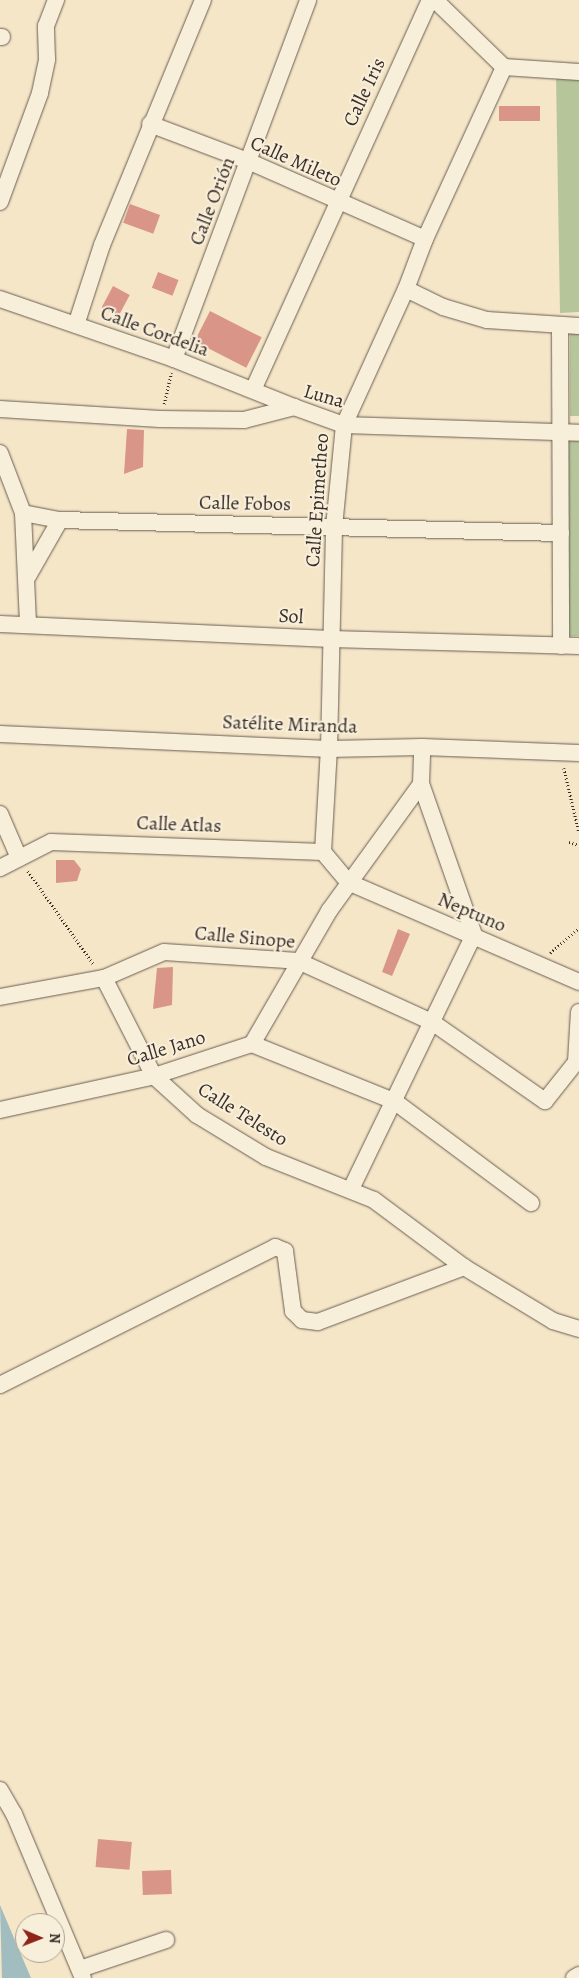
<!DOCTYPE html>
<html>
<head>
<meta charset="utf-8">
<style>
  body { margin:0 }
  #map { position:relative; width:579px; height:1978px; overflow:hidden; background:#f5e6c8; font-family:Alegreya,serif }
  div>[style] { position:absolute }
  .green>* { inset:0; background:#b6c69a; transform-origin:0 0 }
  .water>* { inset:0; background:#a1bdc0 }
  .building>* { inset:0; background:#d99588; transform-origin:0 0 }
  .path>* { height:2.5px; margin-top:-1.25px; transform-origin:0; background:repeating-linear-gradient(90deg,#3c2f29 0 1px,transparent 0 3.5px) }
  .roads { filter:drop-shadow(0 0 1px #6a5d51) drop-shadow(0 0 1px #6a5d51) }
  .minor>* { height:16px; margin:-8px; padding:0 8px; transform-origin:8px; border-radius:8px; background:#f8efdb }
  span { translate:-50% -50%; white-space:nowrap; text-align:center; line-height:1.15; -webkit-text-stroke:4px #f8efdb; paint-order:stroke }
  .street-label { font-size:20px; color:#3c2f29 }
  .north { position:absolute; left:15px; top:1913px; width:50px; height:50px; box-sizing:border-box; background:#f8efdb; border:1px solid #ada294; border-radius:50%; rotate:91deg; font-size:14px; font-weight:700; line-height:20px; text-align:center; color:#3c2f29 }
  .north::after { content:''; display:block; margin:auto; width:18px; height:22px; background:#8f2418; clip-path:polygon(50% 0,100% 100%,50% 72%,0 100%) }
</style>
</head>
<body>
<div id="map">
  <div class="green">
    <div style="clip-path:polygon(556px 76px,579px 76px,579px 312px,560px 313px)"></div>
    <div style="left:570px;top:331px;width:9px;height:85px"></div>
    <div style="clip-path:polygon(566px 439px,579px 439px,579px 636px,568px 636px)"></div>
  </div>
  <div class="water">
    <div style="clip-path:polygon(0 1905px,31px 1978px,2px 1978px)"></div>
  </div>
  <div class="building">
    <div style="left:499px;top:106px;width:41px;height:15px"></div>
    <div style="left:130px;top:204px;width:32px;height:20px;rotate:20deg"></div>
    <div style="left:158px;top:272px;width:22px;height:17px;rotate:21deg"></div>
    <div style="left:113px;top:286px;width:19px;height:24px;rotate:28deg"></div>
    <div style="left:210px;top:311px;width:58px;height:34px;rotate:27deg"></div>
    <div style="clip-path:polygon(127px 429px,144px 430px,143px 467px,124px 474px)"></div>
    <div style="clip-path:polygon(56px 860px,74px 860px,81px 869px,77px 881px,56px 883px)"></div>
    <div style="clip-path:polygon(398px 929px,410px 934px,392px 976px,382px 972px)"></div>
    <div style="clip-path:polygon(173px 967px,172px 1005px,153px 1009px,157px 968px)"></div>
    <div style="left:98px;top:1839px;width:34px;height:28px;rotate:5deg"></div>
    <div style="left:171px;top:1870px;width:24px;height:29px;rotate:88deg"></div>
  </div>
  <div class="path">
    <div style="left:164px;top:404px;width:32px;rotate:-77deg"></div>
    <div style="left:564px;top:768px;width:66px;rotate:76.8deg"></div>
    <div style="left:569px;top:842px;width:10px;rotate:17deg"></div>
    <div style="left:28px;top:871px;width:115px;rotate:54.9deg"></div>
    <div style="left:550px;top:953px;width:38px;rotate:-41deg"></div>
  </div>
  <div class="roads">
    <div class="minor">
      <div style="left:435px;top:0;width:96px;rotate:44.2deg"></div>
      <div style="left:0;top:37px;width:2px"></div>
      <div style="left:504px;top:67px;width:75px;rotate:3.8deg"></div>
      <div style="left:150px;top:124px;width:107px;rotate:20.8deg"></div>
      <div style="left:250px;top:162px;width:191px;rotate:23.7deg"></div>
      <div style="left:0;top:202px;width:116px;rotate:-69.8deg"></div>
      <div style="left:40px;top:93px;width:35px;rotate:-78deg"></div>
      <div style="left:47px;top:59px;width:33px;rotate:-92deg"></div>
      <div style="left:46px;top:26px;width:28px;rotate:-69deg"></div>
      <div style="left:406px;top:289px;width:41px;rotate:25.9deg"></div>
      <div style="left:443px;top:307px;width:46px;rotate:16.5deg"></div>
      <div style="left:487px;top:320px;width:92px;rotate:3.7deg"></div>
      <div style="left:0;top:299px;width:184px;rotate:19deg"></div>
      <div style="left:174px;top:359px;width:129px;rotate:21.8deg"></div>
      <div style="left:76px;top:325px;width:84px;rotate:-72deg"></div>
      <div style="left:102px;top:245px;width:265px;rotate:-67.6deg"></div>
      <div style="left:560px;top:325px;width:321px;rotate:89.8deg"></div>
      <div style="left:174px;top:359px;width:383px;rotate:-69.5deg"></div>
      <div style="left:253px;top:390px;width:428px;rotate:-65.6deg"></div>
      <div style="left:0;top:409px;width:160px;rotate:3.6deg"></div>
      <div style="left:160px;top:419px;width:84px;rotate:0.7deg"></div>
      <div style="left:244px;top:420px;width:52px;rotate:-14.6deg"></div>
      <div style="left:294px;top:407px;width:53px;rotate:19.8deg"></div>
      <div style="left:344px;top:425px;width:235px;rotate:1.9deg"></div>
      <div style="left:0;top:453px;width:64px;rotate:69deg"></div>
      <div style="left:23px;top:513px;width:111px;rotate:87.4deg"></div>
      <div style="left:23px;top:513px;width:38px;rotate:11deg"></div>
      <div style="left:60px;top:520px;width:501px;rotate:1.49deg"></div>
      <div style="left:28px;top:576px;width:64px;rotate:-60.3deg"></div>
      <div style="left:0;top:624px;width:331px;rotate:2.6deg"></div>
      <div style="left:331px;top:639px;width:248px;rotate:1.6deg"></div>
      <div style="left:0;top:734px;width:329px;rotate:2.6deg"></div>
      <div style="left:329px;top:749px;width:93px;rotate:-1.2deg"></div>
      <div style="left:422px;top:747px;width:157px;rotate:2.2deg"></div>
      <div style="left:0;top:814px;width:48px;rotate:66.6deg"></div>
      <div style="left:323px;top:852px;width:103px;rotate:-86.7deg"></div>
      <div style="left:329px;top:749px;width:222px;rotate:-88.7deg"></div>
      <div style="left:334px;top:527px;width:102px;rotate:-84.4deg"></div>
      <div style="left:344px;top:425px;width:149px;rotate:-65.5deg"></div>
      <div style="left:406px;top:289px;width:53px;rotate:-69.2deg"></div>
      <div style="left:425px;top:239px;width:189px;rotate:-65.3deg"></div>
      <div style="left:0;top:868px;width:57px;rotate:-27deg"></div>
      <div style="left:51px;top:842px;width:272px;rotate:2.1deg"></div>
      <div style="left:323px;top:852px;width:39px;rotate:50deg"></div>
      <div style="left:348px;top:882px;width:252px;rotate:23.4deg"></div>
      <div style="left:104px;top:978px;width:110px;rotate:63deg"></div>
      <div style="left:154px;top:1076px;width:58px;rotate:42.2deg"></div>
      <div style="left:197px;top:1115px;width:81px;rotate:31.3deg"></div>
      <div style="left:266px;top:1157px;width:116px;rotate:21.7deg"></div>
      <div style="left:374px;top:1200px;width:112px;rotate:36.7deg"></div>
      <div style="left:464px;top:1267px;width:104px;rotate:31.2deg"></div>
      <div style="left:553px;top:1321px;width:27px;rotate:17deg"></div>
      <div style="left:0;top:997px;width:106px;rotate:-10.4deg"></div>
      <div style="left:104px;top:978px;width:65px;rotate:-23.4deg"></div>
      <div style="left:164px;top:952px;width:134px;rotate:3.8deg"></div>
      <div style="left:298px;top:961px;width:147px;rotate:24.5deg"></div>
      <div style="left:432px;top:1022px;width:138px;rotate:35deg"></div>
      <div style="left:545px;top:1101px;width:50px;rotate:-51.5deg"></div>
      <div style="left:576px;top:1062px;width:50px;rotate:-86.6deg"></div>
      <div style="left:252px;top:1044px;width:153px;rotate:21.9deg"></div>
      <div style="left:394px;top:1101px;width:171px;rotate:36.7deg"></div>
      <div style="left:0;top:1110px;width:158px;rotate:-12.4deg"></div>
      <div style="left:154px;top:1076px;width:103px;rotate:-18.1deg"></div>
      <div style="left:252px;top:1044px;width:154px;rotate:-59.9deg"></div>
      <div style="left:329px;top:911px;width:157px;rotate:-54.1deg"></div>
      <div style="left:421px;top:784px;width:37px;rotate:-88deg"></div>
      <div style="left:351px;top:1189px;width:282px;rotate:-64.2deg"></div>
      <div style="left:474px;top:935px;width:160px;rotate:-109.3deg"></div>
      <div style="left:0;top:1385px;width:308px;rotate:-26.6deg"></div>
      <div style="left:275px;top:1247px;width:11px;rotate:22deg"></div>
      <div style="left:285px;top:1251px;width:61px;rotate:82.4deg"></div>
      <div style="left:293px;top:1311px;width:13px;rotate:45deg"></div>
      <div style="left:302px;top:1320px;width:16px;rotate:7deg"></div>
      <div style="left:318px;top:1322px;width:156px;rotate:-20.6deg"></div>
      <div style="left:0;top:1790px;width:28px;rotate:60deg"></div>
      <div style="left:14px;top:1814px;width:178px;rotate:67.2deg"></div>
      <div style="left:80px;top:1969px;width:91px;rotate:-18.6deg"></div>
      <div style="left:574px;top:1978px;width:6px;rotate:-31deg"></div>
    </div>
  </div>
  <div class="street-label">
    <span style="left:364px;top:92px;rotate:-65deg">Calle Iris</span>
    <span style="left:296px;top:161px;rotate:24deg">Calle Mileto</span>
    <span style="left:212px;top:201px;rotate:-69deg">Calle Orión</span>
    <span style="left:155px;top:331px;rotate:20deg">Calle Cordelia</span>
    <span style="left:324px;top:396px;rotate:16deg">Luna</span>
    <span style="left:317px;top:500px;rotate:-86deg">Calle Epimetheo</span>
    <span style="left:245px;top:503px;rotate:1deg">Calle Fobos</span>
    <span style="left:291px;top:616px;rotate:3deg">Sol</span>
    <span style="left:290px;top:724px;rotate:2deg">Satélite Miranda</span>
    <span style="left:179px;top:824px;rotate:2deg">Calle Atlas</span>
    <span style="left:472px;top:912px;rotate:23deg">Neptuno</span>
    <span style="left:245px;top:937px;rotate:5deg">Calle Sinope</span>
    <span style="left:166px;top:1048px;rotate:-17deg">Calle Jano</span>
    <span style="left:243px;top:1114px;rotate:32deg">Calle Telesto</span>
  </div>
  <div class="north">N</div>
</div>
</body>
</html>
